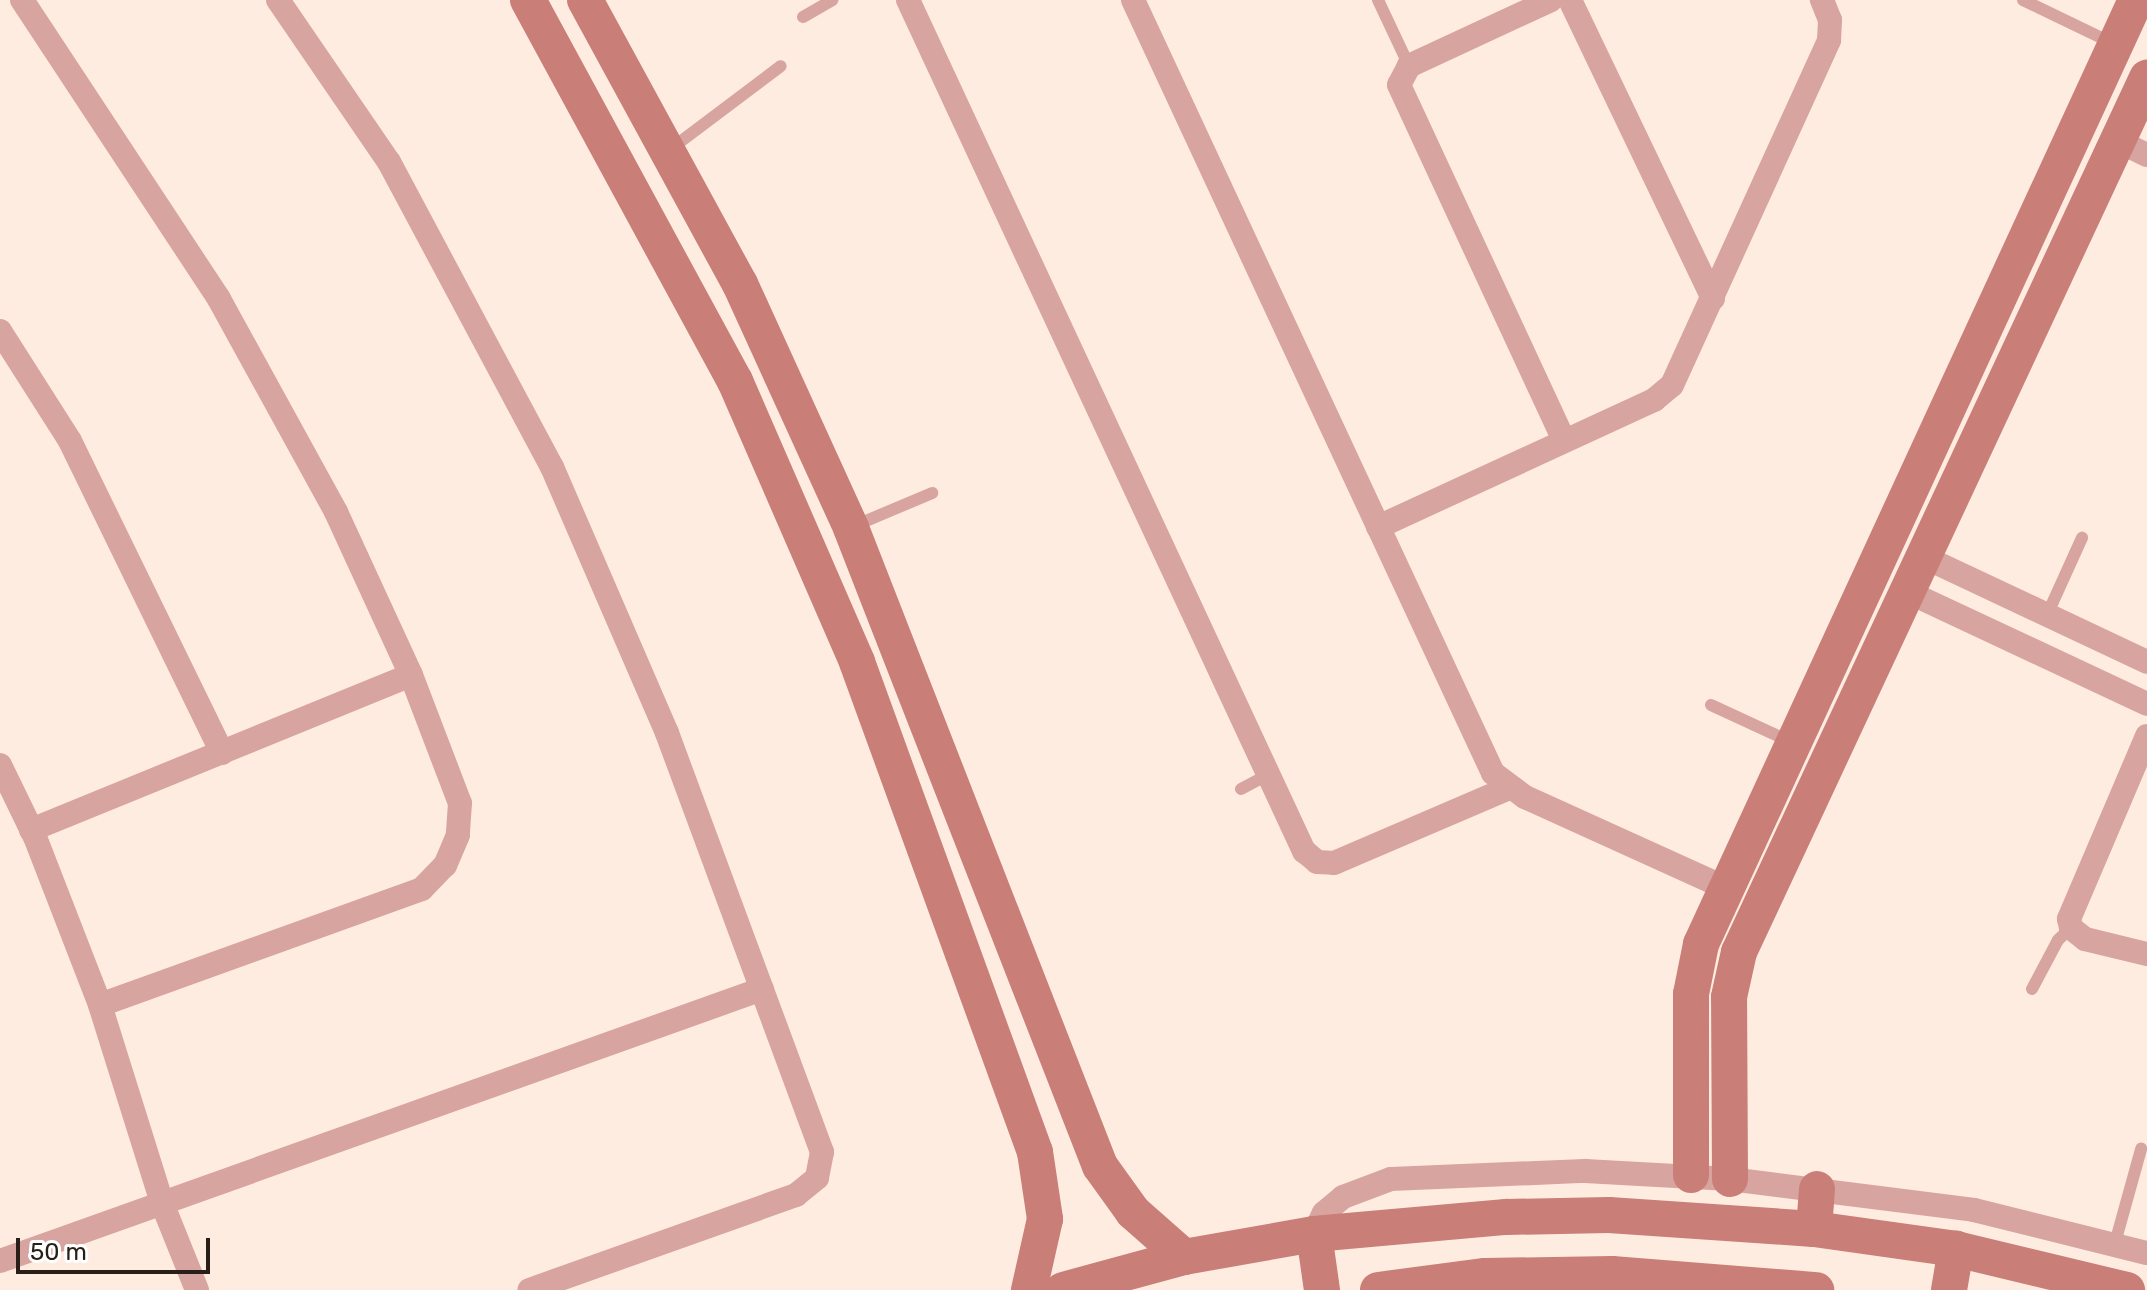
<!DOCTYPE html>
<html>
<head>
<meta charset="utf-8">
<style>
  body { margin:0 }
  #map { position:relative; width:2147px; height:1290px; overflow:hidden; background:#feece0; font-family:Rubik,sans-serif }
  div>[style] { position:absolute }
  .lane>* { height:12px; margin:-6px; padding:0 6px; transform-origin:6px; border-radius:6px; background:#d8a4a0 }
  .street>* { height:24px; margin:-12px; padding:0 12px; transform-origin:12px; border-radius:12px; background:#d8a4a0 }
  .secondary>* { height:36px; margin:-18px; padding:0 18px; transform-origin:18px; border-radius:18px; background:#c97e78 }
  span { translate:-50% -50%; white-space:nowrap; text-align:center; line-height:1.15; -webkit-text-stroke:6px #fff; paint-order:stroke }
  .scale { position:absolute; left:16px; top:1238px; width:194px; height:36px; box-sizing:border-box; border:4px solid #291f18; border-top:0; padding-left:10px; font-size:24px; line-height:28px; white-space:nowrap; color:#291f18; -webkit-text-stroke:6px #fff; paint-order:stroke }
</style>
</head>
<body>
<div id="map">
  <div class="lane">
    <div style="left:1378px;top:0;width:73px;rotate:64.8deg"></div>
    <div style="left:2023px;top:0;width:101px;rotate:25.8deg"></div>
    <div style="left:803px;top:17px;width:34px;rotate:-30deg"></div>
    <div style="left:672px;top:148px;width:136px;rotate:-37deg"></div>
    <div style="left:854px;top:526px;width:85px;rotate:-22.9deg"></div>
    <div style="left:2047px;top:615px;width:85px;rotate:-65.6deg"></div>
    <div style="left:1711px;top:705px;width:88px;rotate:24.8deg"></div>
    <div style="left:1241px;top:789px;width:32px;rotate:-28deg"></div>
    <div style="left:2032px;top:989px;width:55px;rotate:-62deg"></div>
    <div style="left:2058px;top:940px;width:18px;rotate:-43deg"></div>
    <div style="left:2115px;top:1243px;width:98px;rotate:-74.5deg"></div>
  </div>
  <div class="street">
    <div style="left:22px;top:0;width:358px;rotate:56.6deg"></div>
    <div style="left:219px;top:299px;width:243px;rotate:61.2deg"></div>
    <div style="left:336px;top:512px;width:179px;rotate:65.3deg"></div>
    <div style="left:411px;top:675px;width:137px;rotate:69.1deg"></div>
    <div style="left:460px;top:803px;width:32px;rotate:94deg"></div>
    <div style="left:458px;top:835px;width:33px;rotate:113deg"></div>
    <div style="left:445px;top:865px;width:33px;rotate:134deg"></div>
    <div style="left:422px;top:889px;width:342px;rotate:160.2deg"></div>
    <div style="left:278px;top:0;width:196px;rotate:55.6deg"></div>
    <div style="left:389px;top:162px;width:346px;rotate:61.9deg"></div>
    <div style="left:552px;top:467px;width:290px;rotate:66.6deg"></div>
    <div style="left:667px;top:733px;width:447px;rotate:69.7deg"></div>
    <div style="left:822px;top:1152px;width:26px;rotate:101deg"></div>
    <div style="left:817px;top:1178px;width:27px;rotate:141deg"></div>
    <div style="left:796px;top:1195px;width:283px;rotate:160.4deg"></div>
    <div style="left:908px;top:0;width:939px;rotate:65.05deg"></div>
    <div style="left:1304px;top:851px;width:17px;rotate:40deg"></div>
    <div style="left:1317px;top:862px;width:17px;rotate:3deg"></div>
    <div style="left:1334px;top:863px;width:190px;rotate:-23.2deg"></div>
    <div style="left:1133px;top:0;width:853px;rotate:65.03deg"></div>
    <div style="left:1493px;top:773px;width:40px;rotate:37deg"></div>
    <div style="left:1525px;top:797px;width:221px;rotate:24.4deg"></div>
    <div style="left:1551px;top:0;width:157px;rotate:155.1deg"></div>
    <div style="left:1409px;top:66px;width:21px;rotate:118deg"></div>
    <div style="left:1399px;top:85px;width:392px;rotate:65.1deg"></div>
    <div style="left:1570px;top:0;width:331px;rotate:64.4deg"></div>
    <div style="left:2118px;top:141px;width:32px;rotate:26deg"></div>
    <div style="left:0;top:331px;width:130px;rotate:57.5deg"></div>
    <div style="left:70px;top:441px;width:347px;rotate:64deg"></div>
    <div style="left:1378px;top:527px;width:304px;rotate:-24.7deg"></div>
    <div style="left:1654px;top:400px;width:23px;rotate:-40deg"></div>
    <div style="left:1672px;top:385px;width:379px;rotate:-65.5deg"></div>
    <div style="left:1829px;top:40px;width:20px;rotate:-87deg"></div>
    <div style="left:1830px;top:20px;width:22px;rotate:-112deg"></div>
    <div style="left:1924px;top:557px;width:246px;rotate:25.2deg"></div>
    <div style="left:1908px;top:592px;width:264px;rotate:25.1deg"></div>
    <div style="left:2147px;top:736px;width:199px;rotate:113.1deg"></div>
    <div style="left:2069px;top:919px;width:9px;rotate:77deg"></div>
    <div style="left:2071px;top:928px;width:18px;rotate:38deg"></div>
    <div style="left:2085px;top:939px;width:64px;rotate:13.6deg"></div>
    <div style="left:0;top:765px;width:80px;rotate:64.1deg"></div>
    <div style="left:35px;top:837px;width:180px;rotate:68.8deg"></div>
    <div style="left:100px;top:1005px;width:207px;rotate:72.6deg"></div>
    <div style="left:162px;top:1203px;width:94px;rotate:68.1deg"></div>
    <div style="left:31px;top:830px;width:410px;rotate:-22.2deg"></div>
    <div style="left:1314px;top:1234px;width:23px;rotate:-65deg"></div>
    <div style="left:1324px;top:1213px;width:25px;rotate:-40deg"></div>
    <div style="left:1343px;top:1197px;width:51px;rotate:-20.6deg"></div>
    <div style="left:1391px;top:1179px;width:194px;rotate:-2.4deg"></div>
    <div style="left:1585px;top:1171px;width:145px;rotate:3.2deg"></div>
    <div style="left:1730px;top:1179px;width:246px;rotate:7.2deg"></div>
    <div style="left:1974px;top:1210px;width:178px;rotate:14deg"></div>
    <div style="left:0;top:1261px;width:809px;rotate:-19.64deg"></div>
  </div>
  <div class="secondary">
    <div style="left:528px;top:0;width:434px;rotate:61.5deg"></div>
    <div style="left:735px;top:381px;width:306px;rotate:66.5deg"></div>
    <div style="left:857px;top:662px;width:521px;rotate:70.04deg"></div>
    <div style="left:1035px;top:1152px;width:68px;rotate:81.5deg"></div>
    <div style="left:1045px;top:1219px;width:73px;rotate:102.7deg"></div>
    <div style="left:585px;top:0;width:324px;rotate:61.4deg"></div>
    <div style="left:740px;top:284px;width:268px;rotate:65.5deg"></div>
    <div style="left:851px;top:528px;width:685px;rotate:68.68deg"></div>
    <div style="left:1100px;top:1166px;width:57px;rotate:54.3deg"></div>
    <div style="left:1133px;top:1212px;width:68px;rotate:41.4deg"></div>
    <div style="left:1691px;top:1175px;width:181px;rotate:-90deg"></div>
    <div style="left:1691px;top:994px;width:51px;rotate:-78.7deg"></div>
    <div style="left:1701px;top:944px;width:1039px;rotate:-65.26deg"></div>
    <div style="left:1730px;top:1179px;width:182px;rotate:-90.3deg"></div>
    <div style="left:1729px;top:997px;width:46px;rotate:-77.5deg"></div>
    <div style="left:1739px;top:952px;width:965px;rotate:-64.98deg"></div>
    <div style="left:1814px;top:1229px;width:40px;rotate:-85.7deg"></div>
    <div style="left:1314px;top:1234px;width:57px;rotate:81.9deg"></div>
    <div style="left:1063px;top:1290px;width:125px;rotate:-15.3deg"></div>
    <div style="left:1184px;top:1257px;width:132px;rotate:-10deg"></div>
    <div style="left:1314px;top:1234px;width:193px;rotate:-5.1deg"></div>
    <div style="left:1506px;top:1217px;width:103px;rotate:-1.1deg"></div>
    <div style="left:1609px;top:1215px;width:205px;rotate:3.9deg"></div>
    <div style="left:1814px;top:1229px;width:143px;rotate:8deg"></div>
    <div style="left:1956px;top:1249px;width:176px;rotate:13.5deg"></div>
    <div style="left:1378px;top:1290px;width:108px;rotate:-7.5deg"></div>
    <div style="left:1485px;top:1276px;width:127px;rotate:-0.9deg"></div>
    <div style="left:1612px;top:1274px;width:205px;rotate:4.5deg"></div>
    <div style="left:1949px;top:1290px;width:42px;rotate:-80.3deg"></div>
  </div>
  <div class="scale">50 m</div>
</div>
</body>
</html>
